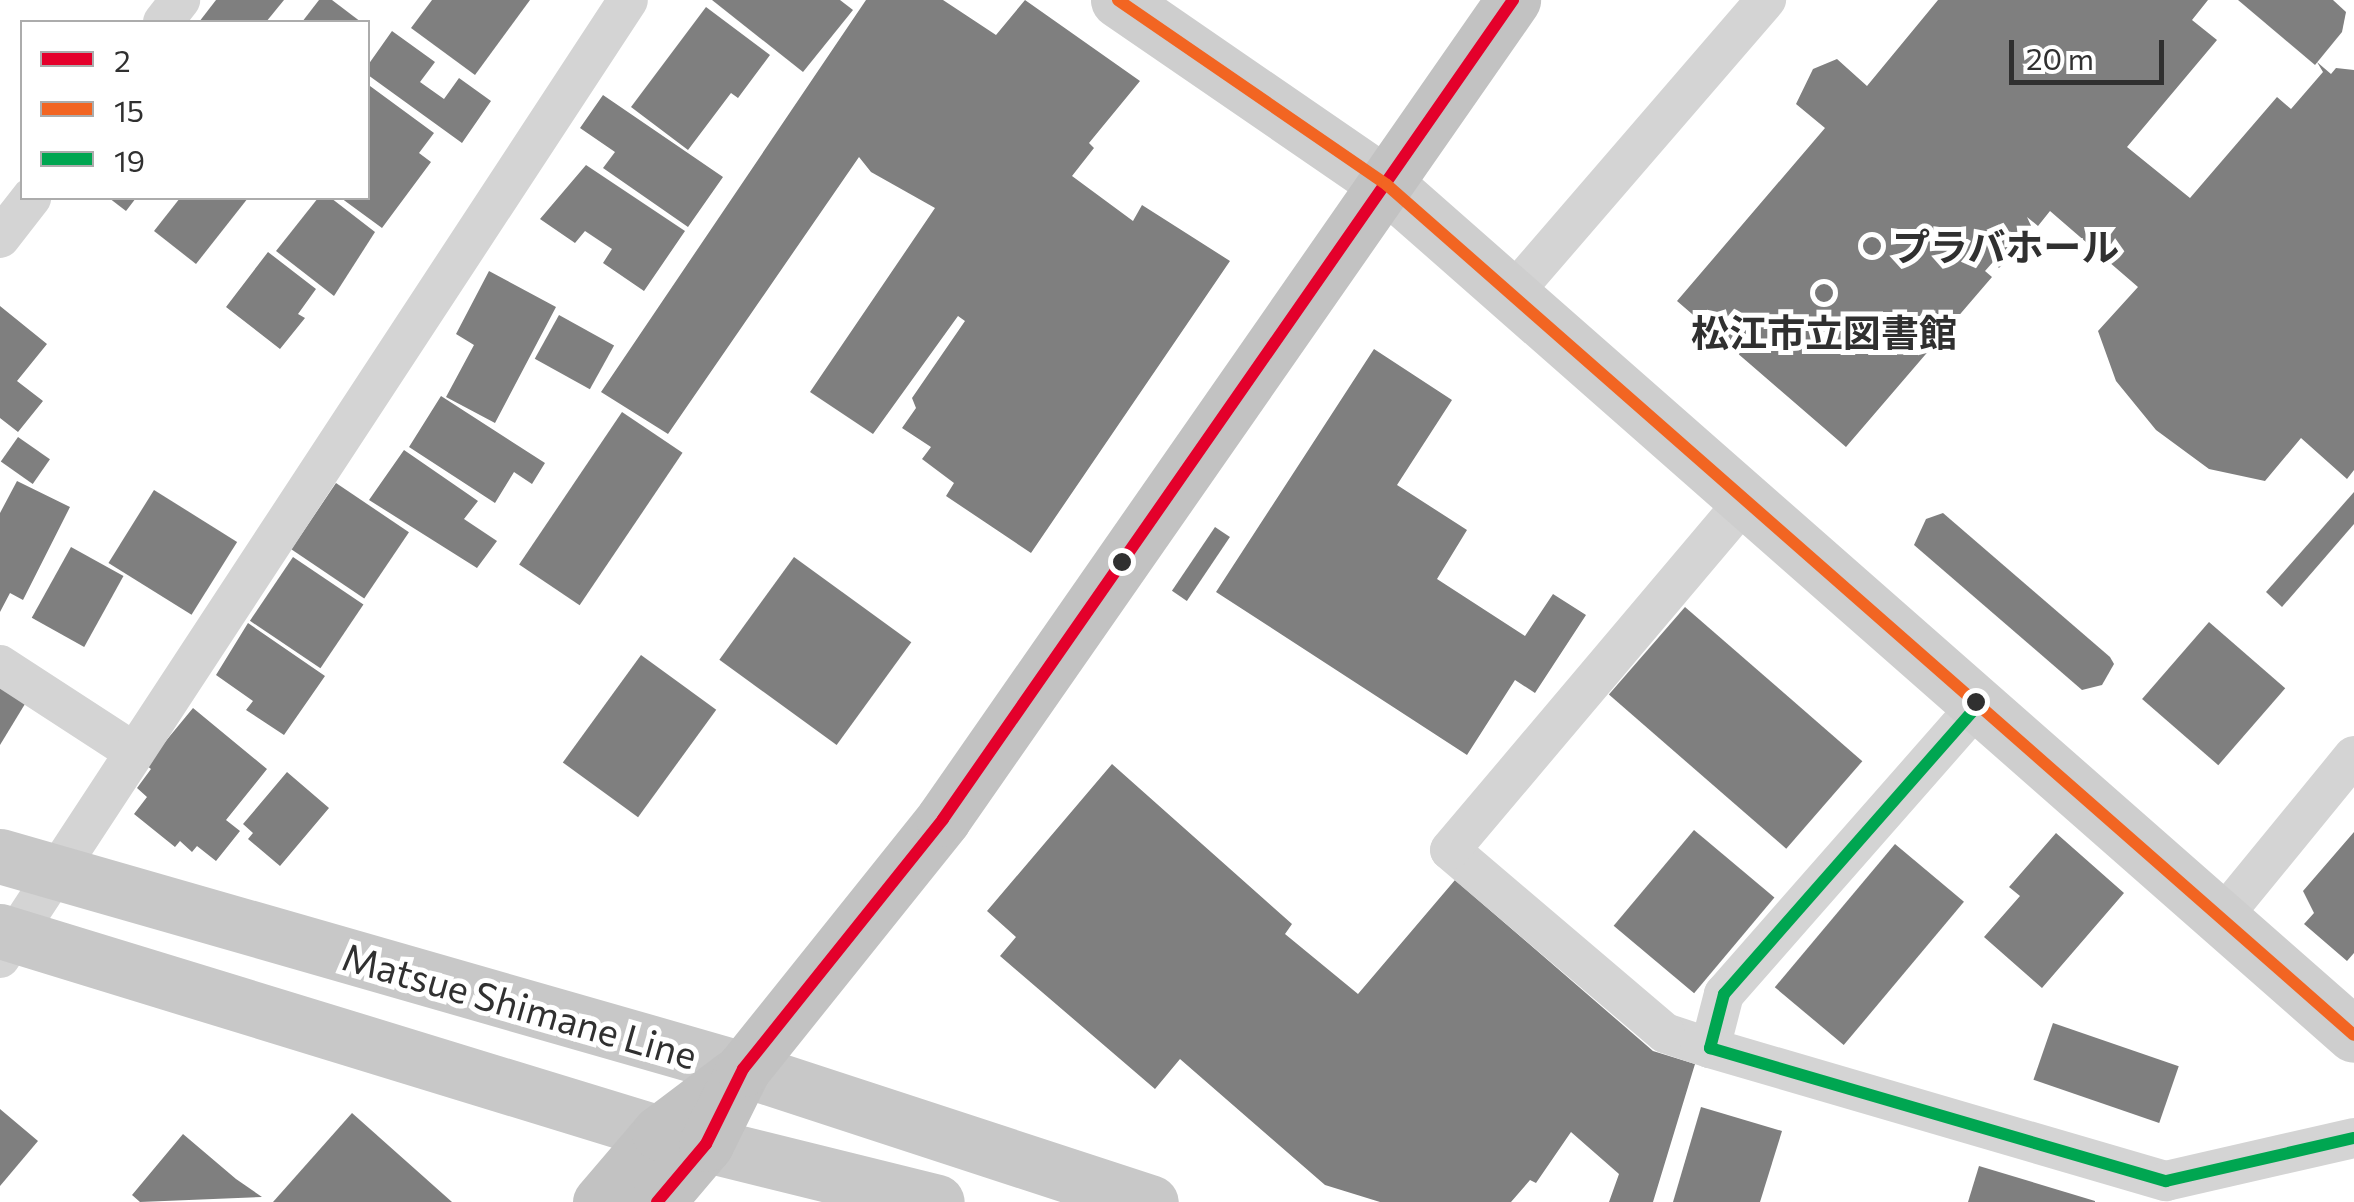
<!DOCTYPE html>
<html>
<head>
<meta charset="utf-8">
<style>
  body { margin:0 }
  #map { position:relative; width:2354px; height:1202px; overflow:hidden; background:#fff; font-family:Commissioner,"Noto Sans JP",sans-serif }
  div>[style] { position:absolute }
  .building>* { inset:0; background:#7f7f7f; transform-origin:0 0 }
  .street>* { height:40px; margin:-20px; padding:0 20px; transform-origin:20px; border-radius:20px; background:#d4d4d4 }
  .secondary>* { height:55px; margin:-27.5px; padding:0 27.5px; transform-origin:27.5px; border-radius:27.5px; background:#cecece }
  .primary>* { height:55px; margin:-27.5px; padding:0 27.5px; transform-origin:27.5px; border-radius:27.5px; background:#c8c8c8 }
  .highway>* { height:55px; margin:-27.5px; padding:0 27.5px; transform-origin:27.5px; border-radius:27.5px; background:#c2c2c2 }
  .bus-1>* { height:12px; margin:-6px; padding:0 6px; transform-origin:6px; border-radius:6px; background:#e4002b }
  .bus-2>* { height:12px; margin:-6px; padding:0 6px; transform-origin:6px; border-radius:6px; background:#f26522 }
  .bus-3>* { height:12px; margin:-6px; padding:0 6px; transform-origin:6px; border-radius:6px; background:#00a651 }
  .dots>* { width:28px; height:28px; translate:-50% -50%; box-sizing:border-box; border:5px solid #fff; border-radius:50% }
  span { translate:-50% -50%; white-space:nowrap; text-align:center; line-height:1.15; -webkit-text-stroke:10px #fff; paint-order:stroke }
  .poi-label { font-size:38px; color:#303030; font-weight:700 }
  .left { translate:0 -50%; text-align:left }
  .street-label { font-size:38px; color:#303030 }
  .legend { position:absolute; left:20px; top:20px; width:350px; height:180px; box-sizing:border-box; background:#fff; border:2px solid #acacac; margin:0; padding:12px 18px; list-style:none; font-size:30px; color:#303030 }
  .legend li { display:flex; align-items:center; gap:20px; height:50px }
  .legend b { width:50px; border:2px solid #acacac }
  .scale { position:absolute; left:2009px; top:40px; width:155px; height:45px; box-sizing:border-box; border:5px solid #303030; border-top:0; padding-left:12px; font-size:30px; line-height:35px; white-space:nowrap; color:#303030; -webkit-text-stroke:8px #fff; paint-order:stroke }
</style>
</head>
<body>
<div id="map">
  <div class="building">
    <div style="clip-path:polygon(216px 0,284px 0,266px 22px,199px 22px)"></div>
    <div style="clip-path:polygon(319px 0,332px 0,361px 22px,302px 22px)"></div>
    <div style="clip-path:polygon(432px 0,530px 0,475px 75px,411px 28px)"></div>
    <div style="clip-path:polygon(712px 0,840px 0,853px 10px,803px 72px)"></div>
    <div style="clip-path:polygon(866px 0,943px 0,996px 35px,1025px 0,1140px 81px,1089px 143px,1094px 148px,1072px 176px,1133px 221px,1142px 205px,1230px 261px,1031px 553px,946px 496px,954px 483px,922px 459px,931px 447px,902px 428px,916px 408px,912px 398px,965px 321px,958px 316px,873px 434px,810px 392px,935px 208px,871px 172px,859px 157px,668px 434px,601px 392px)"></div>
    <div style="clip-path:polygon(1938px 0,2208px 0,2192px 20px,2217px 40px,2127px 147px,2190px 198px,2277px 97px,2291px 109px,2323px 72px,2317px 62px,2331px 74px,2336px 68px,2354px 70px,2354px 470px,2347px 479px,2301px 438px,2265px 481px,2209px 469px,2156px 430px,2116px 381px,2098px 331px,2138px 287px,2050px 211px,2038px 226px,2027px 217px,2033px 230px,1999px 268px,1993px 262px,1985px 271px,1992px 277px,1846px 447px,1677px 301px,1825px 128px,1796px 104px,1813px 69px,1837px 59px,1867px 86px)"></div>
    <div style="clip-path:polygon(2238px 0,2333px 0,2346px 12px,2342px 32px,2315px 65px)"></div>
    <div style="clip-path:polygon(706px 7px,770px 55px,738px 98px,731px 93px,688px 150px,631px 107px)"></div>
    <div style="clip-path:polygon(392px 31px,435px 62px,420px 82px,444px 99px,459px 78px,491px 101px,462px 143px,368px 75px,368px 65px)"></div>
    <div style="clip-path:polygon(370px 86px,434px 133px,419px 153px,431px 162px,382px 228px,341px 198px,368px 198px)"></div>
    <div style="clip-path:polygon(603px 95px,723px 177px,688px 227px,603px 168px,615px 152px,580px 128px)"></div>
    <div style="clip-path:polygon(586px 165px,685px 231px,644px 291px,603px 263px,612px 249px,585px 231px,575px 243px,540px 219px)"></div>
    <div style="clip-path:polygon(109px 198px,136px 198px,126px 211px)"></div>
    <div style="clip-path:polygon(180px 198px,248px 198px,196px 264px,154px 231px)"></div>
    <div style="clip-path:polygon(318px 198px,331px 198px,375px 232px,334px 296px,276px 251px)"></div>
    <div style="clip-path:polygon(268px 252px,316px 289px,298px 314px,305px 318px,280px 349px,226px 307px)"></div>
    <div style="clip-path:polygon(489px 271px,556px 307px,495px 423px,446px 397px,474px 345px,456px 334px)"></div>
    <div style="clip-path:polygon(0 306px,47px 344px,17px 381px,43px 401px,18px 432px,0 418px)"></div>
    <div style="left:559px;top:315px;width:63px;height:50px;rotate:29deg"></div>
    <div style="clip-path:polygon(1374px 349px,1452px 400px,1397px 485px,1467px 530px,1437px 579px,1525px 636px,1553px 594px,1586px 615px,1535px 693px,1515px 680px,1467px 755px,1216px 592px)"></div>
    <div style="clip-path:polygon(441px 396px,545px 463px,532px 484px,514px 472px,495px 503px,409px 447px)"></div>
    <div style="left:622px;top:412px;width:73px;height:184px;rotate:34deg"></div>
    <div style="left:18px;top:437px;width:39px;height:30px;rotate:35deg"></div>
    <div style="clip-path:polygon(404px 450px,478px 501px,464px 519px,497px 541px,477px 568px,369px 500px)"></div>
    <div style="clip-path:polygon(17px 481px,70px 507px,23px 600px,10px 593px,0 612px,0 513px)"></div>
    <div style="left:336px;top:483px;width:88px;height:80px;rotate:34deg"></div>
    <div style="left:154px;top:490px;width:98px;height:86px;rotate:32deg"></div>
    <div style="clip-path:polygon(2354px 492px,2354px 524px,2282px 607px,2266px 592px)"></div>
    <div style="clip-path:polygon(1943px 513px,2110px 657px,2114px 664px,2102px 685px,2082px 690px,1914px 545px,1926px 519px)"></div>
    <div style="left:1215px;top:527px;width:18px;height:77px;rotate:34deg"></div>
    <div style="left:71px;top:547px;width:60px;height:81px;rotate:29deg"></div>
    <div style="left:293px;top:557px;width:85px;height:77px;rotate:34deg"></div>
    <div style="left:794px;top:557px;width:145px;height:127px;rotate:36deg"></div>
    <div style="left:1685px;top:607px;width:235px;height:116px;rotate:41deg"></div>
    <div style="left:2209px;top:622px;width:101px;height:102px;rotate:41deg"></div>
    <div style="clip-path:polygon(248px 623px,325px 676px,284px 735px,246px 710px,253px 701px,216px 675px)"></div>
    <div style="left:641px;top:655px;width:93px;height:133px;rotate:36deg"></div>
    <div style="clip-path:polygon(0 683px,28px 699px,0 745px)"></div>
    <div style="clip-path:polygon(193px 708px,267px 769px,226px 820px,240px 831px,216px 861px,197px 846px,192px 852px,180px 841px,175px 847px,134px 814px,147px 797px,137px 788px,151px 769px,146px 765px)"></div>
    <div style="clip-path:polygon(1112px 764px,1292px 924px,1285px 934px,1358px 994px,1455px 880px,1653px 1051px,1695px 1064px,1653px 1202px,1609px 1202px,1619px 1174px,1571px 1132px,1536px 1183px,1530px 1180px,1511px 1202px,1380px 1202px,1325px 1185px,1180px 1059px,1155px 1089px,1000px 956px,1016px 937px,987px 911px)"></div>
    <div style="clip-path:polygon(287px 772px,329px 808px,280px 866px,248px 839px,253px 833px,243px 824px)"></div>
    <div style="left:1694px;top:830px;width:105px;height:125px;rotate:40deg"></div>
    <div style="clip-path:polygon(2354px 832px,2354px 953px,2347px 961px,2304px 924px,2314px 913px,2303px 891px)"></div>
    <div style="clip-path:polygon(2056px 833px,2124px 893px,2042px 988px,1984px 937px,2020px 896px,2009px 887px)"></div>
    <div style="left:1895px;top:844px;width:90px;height:187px;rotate:40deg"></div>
    <div style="left:2053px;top:1023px;width:133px;height:60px;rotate:19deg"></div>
    <div style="clip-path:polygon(1701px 1107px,1782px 1131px,1760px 1202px,1673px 1202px)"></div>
    <div style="clip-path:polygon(0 1109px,38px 1141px,0 1186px)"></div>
    <div style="clip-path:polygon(352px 1113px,452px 1202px,273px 1202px)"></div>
    <div style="clip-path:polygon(183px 1134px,236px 1179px,262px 1197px,140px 1202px,132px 1195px)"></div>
    <div style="clip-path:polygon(1979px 1166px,2095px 1201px,2095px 1202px,1968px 1202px)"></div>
  </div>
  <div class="street">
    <div style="left:163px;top:22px;width:28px;rotate:-52deg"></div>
    <div style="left:0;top:238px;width:51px;rotate:-52.2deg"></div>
    <div style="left:1512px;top:294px;width:389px;rotate:-49.2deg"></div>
    <div style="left:0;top:665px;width:156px;rotate:33deg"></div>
    <div style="left:1978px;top:705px;width:385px;rotate:131.3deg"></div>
    <div style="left:1724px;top:994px;width:56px;rotate:104.5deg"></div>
    <div style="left:1710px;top:1048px;width:475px;rotate:16.3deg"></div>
    <div style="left:2166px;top:1181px;width:193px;rotate:-12.9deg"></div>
    <div style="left:2222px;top:917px;width:208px;rotate:-50.7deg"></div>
    <div style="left:0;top:958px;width:1145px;rotate:-56.75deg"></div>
    <div style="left:1710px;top:1048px;width:47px;rotate:-161.6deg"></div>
    <div style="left:1665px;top:1033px;width:282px;rotate:-139.6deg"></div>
    <div style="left:1450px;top:850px;width:458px;rotate:-49.8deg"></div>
  </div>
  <div class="secondary">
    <div style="left:1118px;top:0;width:326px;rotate:34.5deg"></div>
    <div style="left:1387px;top:185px;width:1287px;rotate:41.32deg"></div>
  </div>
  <div class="primary">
    <div style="left:0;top:856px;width:773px;rotate:16deg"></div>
    <div style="left:743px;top:1069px;width:429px;rotate:18.1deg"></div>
    <div style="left:0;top:931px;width:689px;rotate:17.04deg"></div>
    <div style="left:659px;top:1133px;width:286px;rotate:13.9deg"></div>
  </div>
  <div class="highway">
    <div style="left:600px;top:1202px;width:91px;rotate:-49.5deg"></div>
    <div style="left:659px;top:1133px;width:93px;rotate:-37.1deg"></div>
    <div style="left:657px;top:1202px;width:76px;rotate:-49.8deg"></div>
    <div style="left:706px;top:1144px;width:84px;rotate:-63.7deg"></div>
    <div style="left:743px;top:1069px;width:320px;rotate:-51.3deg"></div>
    <div style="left:943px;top:819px;width:998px;rotate:-55.16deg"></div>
  </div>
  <div class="bus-1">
    <div style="left:657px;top:1202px;width:76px;rotate:-49.8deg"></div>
    <div style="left:706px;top:1144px;width:84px;rotate:-63.7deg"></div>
    <div style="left:743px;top:1069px;width:320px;rotate:-51.3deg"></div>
    <div style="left:943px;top:819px;width:998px;rotate:-55.16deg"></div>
  </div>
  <div class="bus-2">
    <div style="left:1118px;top:0;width:326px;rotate:34.5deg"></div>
    <div style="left:1387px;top:185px;width:1287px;rotate:41.32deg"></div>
  </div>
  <div class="bus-3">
    <div style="left:1978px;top:705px;width:385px;rotate:131.3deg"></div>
    <div style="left:1724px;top:994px;width:56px;rotate:104.5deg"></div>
    <div style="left:1710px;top:1048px;width:475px;rotate:16.3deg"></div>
    <div style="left:2166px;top:1181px;width:193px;rotate:-12.9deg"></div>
  </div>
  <div class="dots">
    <div style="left:1872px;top:246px;background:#787878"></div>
    <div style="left:1824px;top:293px;background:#787878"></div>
    <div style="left:1122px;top:562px;background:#303030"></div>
    <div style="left:1976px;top:702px;background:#303030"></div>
  </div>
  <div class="poi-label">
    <span class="left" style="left:1892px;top:246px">プラバホール</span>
    <span style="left:1824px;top:332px">松江市立図書館</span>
  </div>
  <div class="street-label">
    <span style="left:520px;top:1005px;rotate:16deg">Matsue Shimane Line</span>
  </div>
  <ul class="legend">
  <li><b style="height:12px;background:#e4002b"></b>2</li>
  <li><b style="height:12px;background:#f26522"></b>15</li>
  <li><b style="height:12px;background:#00a651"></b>19</li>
  </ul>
  <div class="scale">20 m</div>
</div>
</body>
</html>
